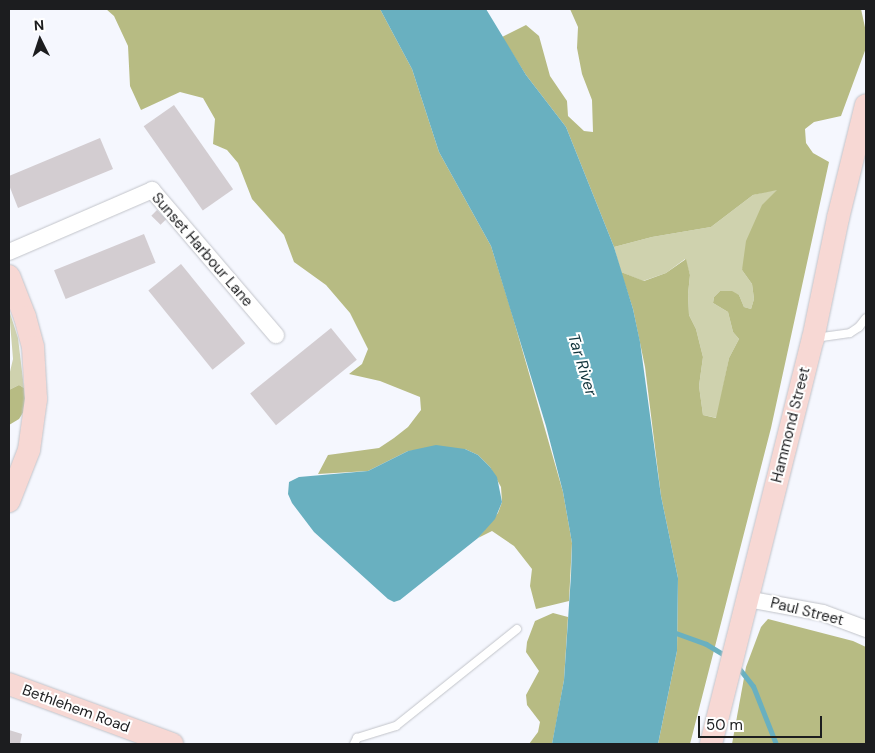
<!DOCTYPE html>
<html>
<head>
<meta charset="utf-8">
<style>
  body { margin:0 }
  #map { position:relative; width:875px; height:753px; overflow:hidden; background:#f5f7fe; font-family:"DM Sans",sans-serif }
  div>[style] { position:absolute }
  .green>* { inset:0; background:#cfd2ae }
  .forest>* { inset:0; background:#b7bb83 }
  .water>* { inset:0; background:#69b0c0 }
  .stream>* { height:5px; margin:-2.5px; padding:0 2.5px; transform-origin:2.5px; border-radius:2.5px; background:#69b0c0 }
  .building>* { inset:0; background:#d3cdd1; transform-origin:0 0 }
  .roads { filter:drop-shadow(0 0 1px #c2c4ca) drop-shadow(0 0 1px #c2c4ca) }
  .lane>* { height:8px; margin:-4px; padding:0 4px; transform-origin:4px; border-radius:4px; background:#fff }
  .street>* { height:16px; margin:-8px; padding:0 8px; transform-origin:8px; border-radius:8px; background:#fff }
  .secondary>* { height:22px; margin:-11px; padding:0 11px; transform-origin:11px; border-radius:11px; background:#f7d8d4 }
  span { translate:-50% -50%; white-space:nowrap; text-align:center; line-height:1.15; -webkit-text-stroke:4px #fff; paint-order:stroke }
  .street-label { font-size:15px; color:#1c1d1f }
  .water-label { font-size:16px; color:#10333b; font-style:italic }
  .frame { position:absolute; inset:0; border:10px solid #1c1d1f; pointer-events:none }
  .north { position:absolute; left:15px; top:15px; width:50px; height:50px; -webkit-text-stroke:4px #fff; paint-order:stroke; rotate:356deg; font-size:14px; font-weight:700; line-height:20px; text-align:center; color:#1c1d1f }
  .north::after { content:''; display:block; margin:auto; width:18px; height:22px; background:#1c1d1f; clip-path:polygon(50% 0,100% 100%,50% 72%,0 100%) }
  .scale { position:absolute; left:698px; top:716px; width:124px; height:22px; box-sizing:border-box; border:2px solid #1c1d1f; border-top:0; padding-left:6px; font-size:15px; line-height:18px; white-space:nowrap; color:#1c1d1f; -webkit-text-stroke:4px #fff; paint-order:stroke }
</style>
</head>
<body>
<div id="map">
  <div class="green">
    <div style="clip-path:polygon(778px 189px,742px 270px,752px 284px,754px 299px,751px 309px,744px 307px,739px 295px,720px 291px,714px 297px,713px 303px,728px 312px,733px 332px,739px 339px,729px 358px,717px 418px,703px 415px,699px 386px,703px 357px,696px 329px,689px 315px,688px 294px,690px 275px,685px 259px,666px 273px,643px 281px,621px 272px,614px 247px,652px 237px,711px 227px,753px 195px)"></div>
    <div style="clip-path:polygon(9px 310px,18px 338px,24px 388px,19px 385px,9px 390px,9px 376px,13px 359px)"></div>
  </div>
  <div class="forest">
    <div style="clip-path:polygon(106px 9px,380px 9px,412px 69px,439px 152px,491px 246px,510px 307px,563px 492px,572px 543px,569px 601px,536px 609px,530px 586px,532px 569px,514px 546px,492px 531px,478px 538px,498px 513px,502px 502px,501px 487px,490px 467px,478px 455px,465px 449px,408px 451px,368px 471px,318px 474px,328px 455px,379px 448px,394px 438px,408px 427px,421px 410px,420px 397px,380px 381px,349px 374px,362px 364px,368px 349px,350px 313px,326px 285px,294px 262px,284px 235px,252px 199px,238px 163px,227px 150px,213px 144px,215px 119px,203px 98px,180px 92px,141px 110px,130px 86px,128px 46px,114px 16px)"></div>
    <div style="clip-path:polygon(570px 9px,861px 9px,866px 32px,866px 48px,841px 116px,814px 122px,805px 129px,806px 143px,813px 153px,829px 162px,771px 428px,690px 744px,658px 744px,677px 651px,678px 578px,661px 496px,645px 367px,633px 309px,621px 272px,644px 281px,666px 273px,686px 259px,690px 275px,688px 294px,689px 315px,696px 329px,703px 357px,699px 386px,703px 415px,716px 418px,729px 358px,739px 339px,733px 332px,728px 312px,713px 303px,714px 297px,720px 291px,732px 291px,739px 295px,744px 307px,751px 309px,754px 299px,752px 284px,742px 270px,746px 241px,762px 205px,777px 190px,753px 195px,711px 227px,652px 237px,614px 247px,566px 127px,526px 75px,502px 37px,526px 25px,539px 36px,550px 76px,567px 101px,568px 116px,584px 131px,593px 132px,592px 100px,582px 74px,577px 48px,578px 27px)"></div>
    <div style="clip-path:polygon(19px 385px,24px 388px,26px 408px,19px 419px,9px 425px,9px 390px)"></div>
    <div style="clip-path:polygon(553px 613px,568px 617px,564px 680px,556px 724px,552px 744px,529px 744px,538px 732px,540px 722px,527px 705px,526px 695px,539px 671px,526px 652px,527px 642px,535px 621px)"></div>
    <div style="clip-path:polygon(768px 619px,853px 641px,866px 647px,866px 744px,732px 744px,746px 667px,761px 627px)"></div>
  </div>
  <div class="water">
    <div style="clip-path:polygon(380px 9px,486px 9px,526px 75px,566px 127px,614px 247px,633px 309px,640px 342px,661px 496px,678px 578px,677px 651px,658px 744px,552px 744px,564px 680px,571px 575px,572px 543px,563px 492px,546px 426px,491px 246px,439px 152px,412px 69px)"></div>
    <div style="clip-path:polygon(436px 445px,465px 449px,478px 455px,490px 467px,497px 477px,502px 502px,495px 519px,478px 538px,400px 600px,394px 602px,388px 599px,314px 532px,292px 503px,288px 494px,289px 482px,299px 477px,368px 471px,408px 451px)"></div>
  </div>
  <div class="stream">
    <div style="left:673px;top:632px;width:35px;rotate:20deg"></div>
    <div style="left:706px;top:644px;width:23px;rotate:31deg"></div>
    <div style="left:738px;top:667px;width:24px;rotate:52deg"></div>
    <div style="left:753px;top:686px;width:62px;rotate:68.4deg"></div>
  </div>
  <div class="building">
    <div style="left:174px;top:105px;width:103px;height:37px;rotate:55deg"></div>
    <div style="clip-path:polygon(100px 138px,113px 169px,18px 208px,9px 185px,9px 176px)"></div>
    <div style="left:157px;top:210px;width:13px;height:8px;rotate:45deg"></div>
    <div style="left:144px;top:234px;width:31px;height:97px;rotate:68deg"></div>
    <div style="left:181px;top:264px;width:102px;height:42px;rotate:51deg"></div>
    <div style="left:331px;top:328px;width:41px;height:104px;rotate:51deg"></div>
    <div style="clip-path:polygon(9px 730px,22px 734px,20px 744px,9px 744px)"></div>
  </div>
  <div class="roads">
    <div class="lane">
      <div style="left:815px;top:338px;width:35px;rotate:-8deg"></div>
      <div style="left:850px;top:333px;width:11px;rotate:-34deg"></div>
      <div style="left:859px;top:327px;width:11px;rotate:-52deg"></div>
      <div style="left:354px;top:744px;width:7px;rotate:-63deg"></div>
      <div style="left:357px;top:738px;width:41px;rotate:-17.1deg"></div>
      <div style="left:396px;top:726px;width:155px;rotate:-38.7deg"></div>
    </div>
    <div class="street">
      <div style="left:9px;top:252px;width:156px;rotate:-23.4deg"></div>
      <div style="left:152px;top:190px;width:191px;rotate:49.5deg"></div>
      <div style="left:747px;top:599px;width:77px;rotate:10.4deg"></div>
      <div style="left:823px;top:613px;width:46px;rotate:20.4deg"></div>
    </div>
    <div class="secondary">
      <div style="left:9px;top:276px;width:44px;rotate:68.7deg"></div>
      <div style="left:25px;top:317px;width:31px;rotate:75deg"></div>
      <div style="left:33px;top:347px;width:52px;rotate:86.7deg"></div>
      <div style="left:36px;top:399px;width:51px;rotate:97.8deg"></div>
      <div style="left:29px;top:450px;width:55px;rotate:111.4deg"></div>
      <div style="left:9px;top:684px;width:174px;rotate:20.2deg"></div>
      <div style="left:711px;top:744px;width:418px;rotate:-75.9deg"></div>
      <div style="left:813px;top:339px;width:124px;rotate:-78.3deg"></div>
      <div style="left:838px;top:218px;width:116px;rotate:-76.1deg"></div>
    </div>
  </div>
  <div class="street-label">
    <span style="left:202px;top:250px;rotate:49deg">Sunset Harbour Lane</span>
    <span style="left:791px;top:425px;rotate:-76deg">Hammond Street</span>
    <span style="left:807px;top:612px;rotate:14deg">Paul Street</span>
    <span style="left:76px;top:709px;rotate:20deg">Bethlehem Road</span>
  </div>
  <div class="water-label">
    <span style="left:582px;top:365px;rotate:73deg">Tar River</span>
  </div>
  <div class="frame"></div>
  <div class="north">N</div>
  <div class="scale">50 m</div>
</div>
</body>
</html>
